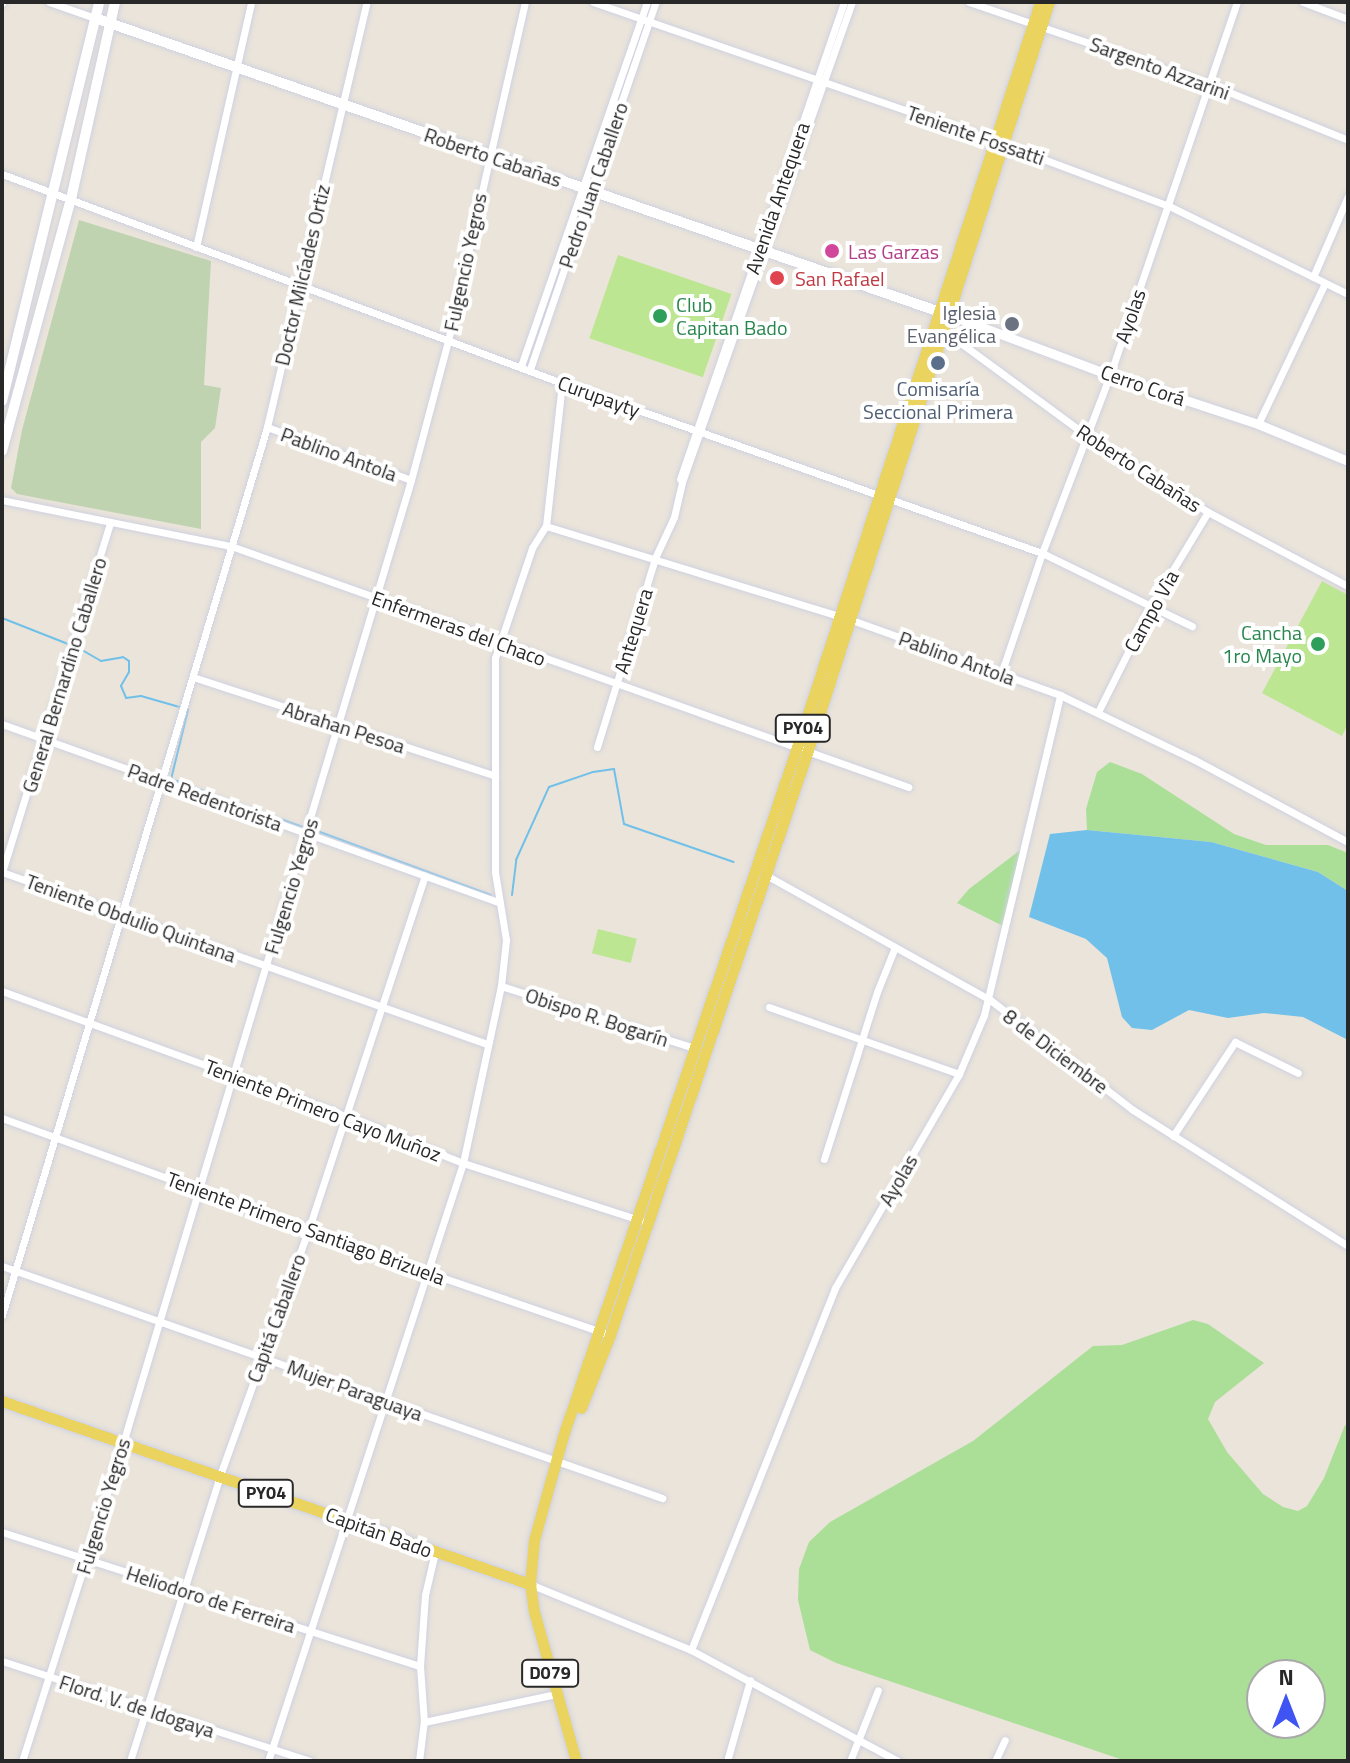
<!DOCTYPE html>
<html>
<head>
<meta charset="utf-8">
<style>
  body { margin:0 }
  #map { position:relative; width:1350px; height:1763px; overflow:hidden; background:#eae4da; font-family:"Titillium Web",sans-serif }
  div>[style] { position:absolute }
  .green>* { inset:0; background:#abdf98 }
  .cemetery>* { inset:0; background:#c0d3b1 }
  .pitch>* { inset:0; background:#bde693; transform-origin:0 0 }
  .water>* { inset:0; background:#70c0e9 }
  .stream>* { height:2px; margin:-1px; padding:0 1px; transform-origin:1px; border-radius:1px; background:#70c0e9 }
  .roads { filter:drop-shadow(0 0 2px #cfd1e0) drop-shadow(0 0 2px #cfd1e0) }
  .minor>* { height:7px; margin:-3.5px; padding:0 3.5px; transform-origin:3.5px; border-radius:3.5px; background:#fff }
  .tertiary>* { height:9px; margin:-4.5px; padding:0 4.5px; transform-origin:4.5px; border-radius:4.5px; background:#fff }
  .secondary>* { height:10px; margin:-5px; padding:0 5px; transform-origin:5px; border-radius:5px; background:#fff }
  .primary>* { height:11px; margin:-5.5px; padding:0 5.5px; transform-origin:5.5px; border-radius:5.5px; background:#ead35e }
  .dots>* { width:22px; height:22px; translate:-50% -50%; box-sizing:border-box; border:4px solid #fff; border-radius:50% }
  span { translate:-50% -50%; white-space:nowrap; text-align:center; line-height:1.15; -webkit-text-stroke:8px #fff; paint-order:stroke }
  .shield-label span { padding:2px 6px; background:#fff; border:2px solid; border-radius:6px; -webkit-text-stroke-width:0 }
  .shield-label { font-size:18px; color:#282828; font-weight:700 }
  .street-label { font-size:20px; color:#282828 }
  .hotel-label { font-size:20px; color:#b23c85 }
  .left { translate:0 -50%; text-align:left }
  .health-label { font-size:20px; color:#be3a42 }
  .leisure-label { font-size:20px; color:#27864d }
  .right { translate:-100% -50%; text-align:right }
  .worship-label { font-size:20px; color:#5b616d }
  .service-label { font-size:20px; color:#4e5e75 }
  .frame { position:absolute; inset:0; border:4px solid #282828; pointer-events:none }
  .north { position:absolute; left:1246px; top:1659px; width:80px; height:80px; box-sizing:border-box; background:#fff; border:2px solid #a9a9a9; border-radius:50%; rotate:0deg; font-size:22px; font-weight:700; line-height:32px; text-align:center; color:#282828 }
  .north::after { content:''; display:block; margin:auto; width:28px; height:36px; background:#3f54f2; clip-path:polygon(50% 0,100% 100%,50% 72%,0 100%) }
</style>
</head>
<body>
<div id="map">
  <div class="green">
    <div style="clip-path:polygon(1110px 762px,1142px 774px,1234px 834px,1266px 845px,1328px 845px,1348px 853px,1348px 891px,1318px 872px,1211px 842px,1087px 830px,1086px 809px,1097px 772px)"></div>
    <div style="clip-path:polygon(1023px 848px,1005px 927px,957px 903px,969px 889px)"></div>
    <div style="clip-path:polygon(evenodd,1193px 1320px,1208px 1324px,1264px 1363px,1215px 1402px,1208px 1419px,1227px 1452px,1263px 1494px,1283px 1507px,1298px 1511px,1307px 1506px,1324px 1478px,1345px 1425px,1348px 1427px,1348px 1761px,1126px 1761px,836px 1663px,810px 1650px,798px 1600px,799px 1569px,809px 1542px,830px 1522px,973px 1441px,1093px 1346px,1122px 1345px,1193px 1320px,1262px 1675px,1310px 1675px,1310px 1723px,1262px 1723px,1262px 1675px)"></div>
  </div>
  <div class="cemetery">
    <div style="clip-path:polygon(79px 220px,211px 261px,204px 385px,221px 388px,215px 428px,201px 442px,201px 529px,17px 494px,11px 488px,22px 430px)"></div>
  </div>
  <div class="pitch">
    <div style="left:618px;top:255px;width:120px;height:88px;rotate:19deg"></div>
    <div style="clip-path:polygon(1322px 581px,1348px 595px,1348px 724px,1342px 736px,1262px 693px)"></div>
    <div style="left:598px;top:929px;width:40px;height:25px;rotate:14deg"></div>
  </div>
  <div class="water">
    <div style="clip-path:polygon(1087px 830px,1211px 842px,1318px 872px,1348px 891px,1348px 1040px,1303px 1017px,1264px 1013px,1228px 1018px,1189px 1010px,1152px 1030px,1132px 1028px,1122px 1017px,1107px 958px,1086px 939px,1029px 917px,1050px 834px)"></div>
  </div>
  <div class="stream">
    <div style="left:2px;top:618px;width:71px;rotate:21.5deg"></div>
    <div style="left:82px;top:650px;width:22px;rotate:30deg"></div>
    <div style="left:101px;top:661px;width:22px;rotate:-10deg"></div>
    <div style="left:123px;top:657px;width:7px;rotate:34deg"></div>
    <div style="left:129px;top:661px;width:11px;rotate:90deg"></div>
    <div style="left:129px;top:672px;width:16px;rotate:120deg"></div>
    <div style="left:121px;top:686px;width:13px;rotate:67deg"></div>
    <div style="left:126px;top:698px;width:15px;rotate:-8deg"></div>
    <div style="left:141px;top:696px;width:40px;rotate:16deg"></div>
    <div style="left:185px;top:709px;width:3px;rotate:18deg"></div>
    <div style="left:188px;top:710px;width:71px;rotate:103.8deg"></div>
    <div style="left:171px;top:779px;width:140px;rotate:20deg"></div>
    <div style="left:317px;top:831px;width:185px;rotate:20.2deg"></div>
    <div style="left:512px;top:895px;width:35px;rotate:-83deg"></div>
    <div style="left:516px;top:860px;width:80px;rotate:-65.7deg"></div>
    <div style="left:549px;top:787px;width:46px;rotate:-18.8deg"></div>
    <div style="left:593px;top:772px;width:21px;rotate:-8deg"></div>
    <div style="left:614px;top:769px;width:56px;rotate:79.7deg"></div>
    <div style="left:624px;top:824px;width:116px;rotate:19.1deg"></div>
  </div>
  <div class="roads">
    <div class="minor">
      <div style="left:49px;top:2px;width:49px;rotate:19.2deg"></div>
      <div style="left:593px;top:2px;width:434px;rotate:19.1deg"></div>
      <div style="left:1003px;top:144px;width:177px;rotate:20.5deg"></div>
      <div style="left:1169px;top:206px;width:199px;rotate:26.2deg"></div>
      <div style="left:969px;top:2px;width:254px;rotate:18.9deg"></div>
      <div style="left:1209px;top:84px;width:150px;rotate:21.9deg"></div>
      <div style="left:1303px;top:2px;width:48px;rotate:20.7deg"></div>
      <div style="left:2px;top:3px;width:1px;rotate:-90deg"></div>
      <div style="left:2px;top:174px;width:598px;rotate:20.47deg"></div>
      <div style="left:562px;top:383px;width:509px;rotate:19.5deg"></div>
      <div style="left:1042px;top:553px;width:167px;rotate:26deg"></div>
      <div style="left:196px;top:247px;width:251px;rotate:-77.3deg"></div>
      <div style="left:1313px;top:277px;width:88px;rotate:-66.6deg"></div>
      <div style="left:943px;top:330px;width:177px;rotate:36.3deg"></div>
      <div style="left:1086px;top:435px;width:144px;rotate:32.3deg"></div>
      <div style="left:1208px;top:512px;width:158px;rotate:27.9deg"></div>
      <div style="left:521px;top:366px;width:385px;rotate:-70.9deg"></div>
      <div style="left:530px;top:369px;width:388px;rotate:-71.1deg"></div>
      <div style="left:1258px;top:424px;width:156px;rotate:-64.6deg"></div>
      <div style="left:267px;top:427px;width:153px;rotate:20.2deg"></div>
      <div style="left:680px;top:479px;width:504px;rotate:-71.03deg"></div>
      <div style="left:2px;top:500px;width:234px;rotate:11.4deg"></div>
      <div style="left:231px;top:546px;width:719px;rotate:19.59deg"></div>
      <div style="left:546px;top:526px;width:317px;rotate:17.1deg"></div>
      <div style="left:849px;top:619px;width:224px;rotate:19.8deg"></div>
      <div style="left:1060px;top:695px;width:150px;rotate:25.7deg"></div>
      <div style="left:1195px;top:760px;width:174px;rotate:28.2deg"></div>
      <div style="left:1001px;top:674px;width:128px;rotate:-71.3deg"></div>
      <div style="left:1042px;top:553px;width:191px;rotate:-69.1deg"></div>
      <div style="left:1110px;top:375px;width:394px;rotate:-71.2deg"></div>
      <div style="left:193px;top:677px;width:318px;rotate:18.1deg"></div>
      <div style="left:1098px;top:712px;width:119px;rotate:-63.4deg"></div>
      <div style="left:1151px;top:606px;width:110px;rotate:-58.8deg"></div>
      <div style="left:2px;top:724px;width:527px;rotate:19.74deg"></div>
      <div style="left:597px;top:747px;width:198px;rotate:-72.9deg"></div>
      <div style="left:655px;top:558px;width:45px;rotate:-65.1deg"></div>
      <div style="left:674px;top:517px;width:36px;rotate:-77deg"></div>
      <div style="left:682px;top:482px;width:509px;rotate:-70.5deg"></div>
      <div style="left:2px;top:872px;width:515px;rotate:19.53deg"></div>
      <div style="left:2px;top:872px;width:364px;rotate:-72.8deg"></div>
      <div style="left:764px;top:874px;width:257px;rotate:29.1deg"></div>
      <div style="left:989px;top:999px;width:182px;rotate:37.6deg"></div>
      <div style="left:1133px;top:1110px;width:254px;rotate:32.3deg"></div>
      <div style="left:501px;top:986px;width:203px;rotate:17.8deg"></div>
      <div style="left:2px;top:991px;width:366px;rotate:20deg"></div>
      <div style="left:346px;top:1116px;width:126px;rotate:21.9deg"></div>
      <div style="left:463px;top:1163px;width:186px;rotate:17.9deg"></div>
      <div style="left:769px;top:1007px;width:201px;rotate:19.4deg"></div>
      <div style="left:2px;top:1118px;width:454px;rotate:20deg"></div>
      <div style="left:429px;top:1273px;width:191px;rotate:18.9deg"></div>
      <div style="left:1173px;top:1136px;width:113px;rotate:-56.6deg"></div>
      <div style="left:1235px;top:1042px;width:70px;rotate:26.2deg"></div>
      <div style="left:824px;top:1159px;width:175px;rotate:-72.4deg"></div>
      <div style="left:877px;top:992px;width:48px;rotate:-68.2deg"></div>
      <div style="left:2px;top:1266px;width:700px;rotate:19.37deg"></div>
      <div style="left:2px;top:1315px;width:927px;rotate:-73.38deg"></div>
      <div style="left:267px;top:427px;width:437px;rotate:-76.8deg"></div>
      <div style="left:2px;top:1532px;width:439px;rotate:17.8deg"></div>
      <div style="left:530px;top:1584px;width:174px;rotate:22.3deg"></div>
      <div style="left:691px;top:1650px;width:235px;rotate:28.2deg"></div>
      <div style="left:691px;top:1650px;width:390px;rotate:-68.3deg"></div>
      <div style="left:835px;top:1288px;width:247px;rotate:-59.9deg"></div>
      <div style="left:959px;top:1074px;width:64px;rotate:-67deg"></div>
      <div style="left:984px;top:1015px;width:329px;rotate:-76.6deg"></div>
      <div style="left:2px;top:1661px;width:324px;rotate:18deg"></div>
      <div style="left:424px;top:1722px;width:135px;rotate:-12deg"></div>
      <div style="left:22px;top:1761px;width:334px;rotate:-72.4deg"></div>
      <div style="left:123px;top:1443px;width:1005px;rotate:-73.35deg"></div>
      <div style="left:411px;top:480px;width:144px;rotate:-75.1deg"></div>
      <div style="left:448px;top:341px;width:348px;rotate:-77.2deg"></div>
      <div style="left:130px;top:1761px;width:297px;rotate:-72.5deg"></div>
      <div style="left:219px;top:1478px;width:266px;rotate:-70.2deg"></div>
      <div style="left:309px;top:1228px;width:371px;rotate:-71.8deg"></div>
      <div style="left:268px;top:1761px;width:629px;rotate:-71.94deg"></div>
      <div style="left:463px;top:1163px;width:181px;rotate:-77.9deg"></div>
      <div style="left:501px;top:986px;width:46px;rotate:-83.8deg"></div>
      <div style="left:506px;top:940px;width:69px;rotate:-99.2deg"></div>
      <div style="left:495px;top:872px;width:214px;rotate:-90deg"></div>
      <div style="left:495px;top:658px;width:116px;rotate:-71.4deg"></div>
      <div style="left:532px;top:548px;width:26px;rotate:-58deg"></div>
      <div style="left:546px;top:526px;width:144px;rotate:-83.6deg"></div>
      <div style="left:419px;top:1761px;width:39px;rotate:-83deg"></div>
      <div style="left:424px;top:1722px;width:56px;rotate:-94.1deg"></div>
      <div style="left:420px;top:1666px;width:71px;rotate:-86deg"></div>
      <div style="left:425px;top:1595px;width:44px;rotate:-76.9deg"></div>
      <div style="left:727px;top:1761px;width:84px;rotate:-74.1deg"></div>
      <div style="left:850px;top:1761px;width:76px;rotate:-68.5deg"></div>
      <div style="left:995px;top:1761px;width:23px;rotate:-65deg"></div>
    </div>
    <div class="tertiary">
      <div style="left:942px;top:312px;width:179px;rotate:20.6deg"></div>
      <div style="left:1110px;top:375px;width:156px;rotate:18.3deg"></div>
      <div style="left:1258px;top:424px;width:97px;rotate:22.3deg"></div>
    </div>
    <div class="secondary">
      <div style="left:95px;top:18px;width:892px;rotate:19.19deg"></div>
      <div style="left:2px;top:401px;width:411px;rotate:-76.3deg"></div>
      <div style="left:2px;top:451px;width:261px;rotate:-74.7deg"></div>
      <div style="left:71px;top:199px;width:202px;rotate:-77.4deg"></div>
    </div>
    <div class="primary">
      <div style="left:2px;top:1401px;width:559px;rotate:19.12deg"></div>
      <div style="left:581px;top:1408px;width:79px;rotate:-68.3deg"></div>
      <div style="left:610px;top:1335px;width:618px;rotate:-71.3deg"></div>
      <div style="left:808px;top:750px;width:786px;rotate:-72.14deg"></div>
      <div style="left:576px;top:1761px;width:155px;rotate:-105.7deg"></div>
      <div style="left:534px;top:1612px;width:28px;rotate:-98deg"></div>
      <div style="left:530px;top:1584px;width:44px;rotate:-84.8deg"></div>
      <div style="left:534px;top:1540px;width:108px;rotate:-74.4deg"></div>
      <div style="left:563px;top:1436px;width:728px;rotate:-71.24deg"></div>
      <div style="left:797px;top:747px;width:784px;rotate:-71.93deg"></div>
    </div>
  </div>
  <div class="dots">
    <div style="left:832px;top:251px;background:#d1479c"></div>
    <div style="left:777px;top:278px;background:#e0444e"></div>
    <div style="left:660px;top:316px;background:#2e9e5b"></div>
    <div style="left:1012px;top:324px;background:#6b7280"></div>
    <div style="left:938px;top:363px;background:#5c6f8a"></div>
    <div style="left:1318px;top:644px;background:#2e9e5b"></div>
  </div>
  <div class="shield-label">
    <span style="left:803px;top:728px">PY04</span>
    <span style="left:266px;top:1493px">PY04</span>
    <span style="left:550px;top:1673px">D079</span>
  </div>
  <div class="street-label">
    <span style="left:1160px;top:68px;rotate:20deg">Sargento Azzarini</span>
    <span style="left:976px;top:135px;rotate:19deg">Teniente Fossatti</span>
    <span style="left:493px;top:157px;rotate:19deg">Roberto Cabañas</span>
    <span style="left:593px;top:185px;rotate:-71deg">Pedro Juan Caballero</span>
    <span style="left:777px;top:198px;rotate:-71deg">Avenida Antequera</span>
    <span style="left:465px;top:262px;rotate:-78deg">Fulgencio Yegros</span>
    <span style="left:302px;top:275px;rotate:-77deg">Doctor Milcíades Ortiz</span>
    <span style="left:1130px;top:316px;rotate:-71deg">Ayolas</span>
    <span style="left:1143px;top:385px;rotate:19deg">Cerro Corá</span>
    <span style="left:599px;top:396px;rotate:20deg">Curupayty</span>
    <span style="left:339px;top:454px;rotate:20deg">Pablino Antola</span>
    <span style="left:1139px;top:468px;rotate:33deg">Roberto Cabañas</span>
    <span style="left:1151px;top:611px;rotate:-61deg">Campo Vìa</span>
    <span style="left:459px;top:628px;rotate:20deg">Enfermeras del Chaco</span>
    <span style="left:633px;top:631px;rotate:-73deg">Antequera</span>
    <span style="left:957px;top:658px;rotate:20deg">Pablino Antola</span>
    <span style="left:64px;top:675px;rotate:-73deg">General Bernardino Caballero</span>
    <span style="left:344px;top:727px;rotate:18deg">Abrahan Pesoa</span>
    <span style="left:205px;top:797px;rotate:20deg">Padre Redentorista</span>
    <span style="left:291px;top:886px;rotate:-73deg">Fulgencio Yegros</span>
    <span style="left:131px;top:918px;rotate:20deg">Teniente Obdulio Quintana</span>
    <span style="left:597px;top:1017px;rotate:18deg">Obispo R. Bogarín</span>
    <span style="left:1056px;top:1051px;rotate:37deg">8 de Diciembre</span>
    <span style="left:323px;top:1110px;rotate:21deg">Teniente Primero Cayo Muñoz</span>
    <span style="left:898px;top:1180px;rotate:-60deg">Ayolas</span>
    <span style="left:306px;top:1228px;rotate:20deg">Teniente Primero Santiago Brizuela</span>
    <span style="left:276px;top:1318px;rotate:-70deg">Capitá Caballero</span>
    <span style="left:355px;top:1390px;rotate:20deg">Mujer Paraguaya</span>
    <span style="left:103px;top:1506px;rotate:-73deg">Fulgencio Yegros</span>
    <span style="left:379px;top:1532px;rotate:20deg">Capitán Bado</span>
    <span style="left:211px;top:1599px;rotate:18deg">Heliodoro de Ferreira</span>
    <span style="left:137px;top:1706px;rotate:18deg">Flord. V. de Idogaya</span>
  </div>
  <div class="hotel-label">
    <span class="left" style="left:848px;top:251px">Las Garzas</span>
  </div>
  <div class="health-label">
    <span class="left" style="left:795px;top:278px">San Rafael</span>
  </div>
  <div class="leisure-label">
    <span class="left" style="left:676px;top:316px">Club<br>Capitan Bado</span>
    <span class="right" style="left:1302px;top:644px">Cancha<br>1ro Mayo</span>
  </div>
  <div class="worship-label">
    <span class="right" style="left:996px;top:324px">Iglesia<br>Evangélica</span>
  </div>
  <div class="service-label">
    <span style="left:938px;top:400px">Comisaría<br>Seccional Primera</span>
  </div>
  <div class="frame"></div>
  <div class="north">N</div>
</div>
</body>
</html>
